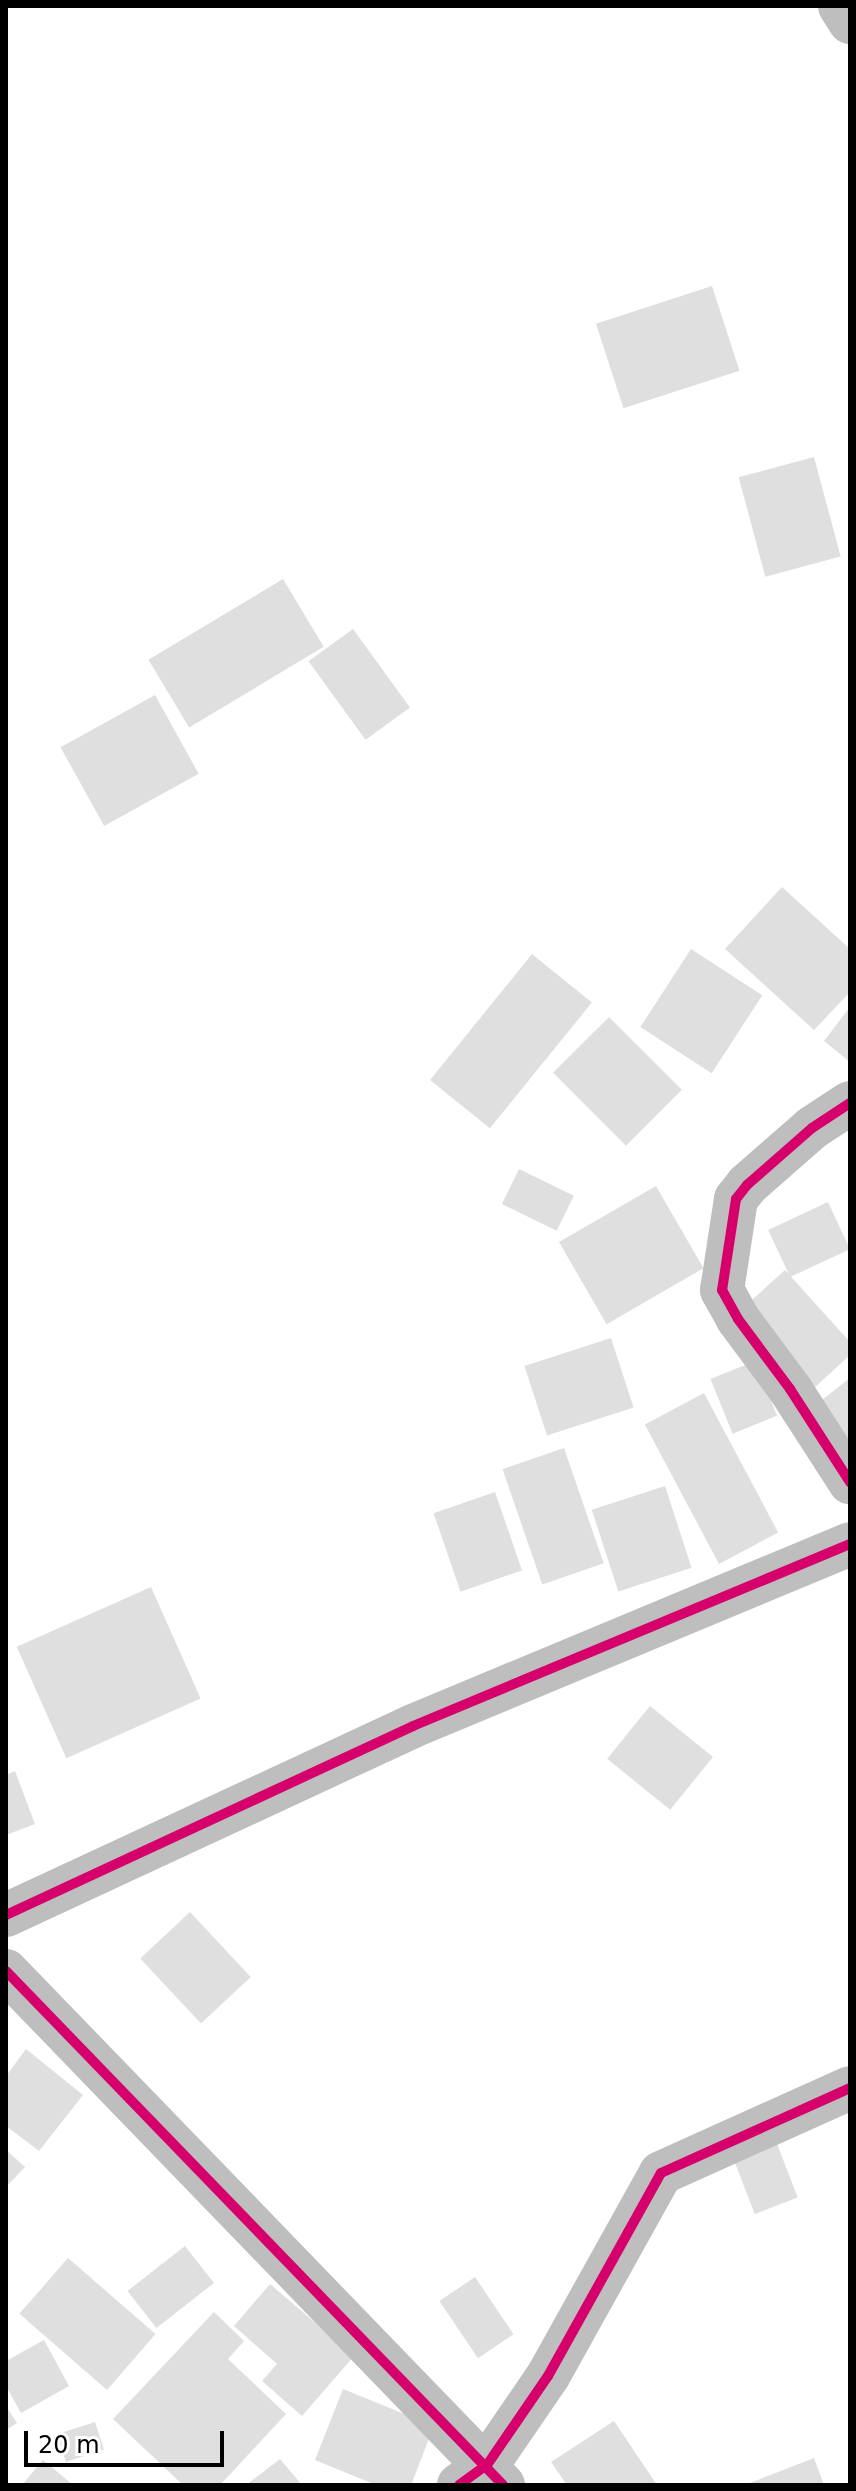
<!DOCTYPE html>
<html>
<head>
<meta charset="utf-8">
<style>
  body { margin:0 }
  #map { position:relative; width:856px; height:2491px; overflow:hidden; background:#fff; font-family:"DejaVu Sans",sans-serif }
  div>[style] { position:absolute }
  .building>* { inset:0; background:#dfdfdf; transform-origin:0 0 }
  .minor>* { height:44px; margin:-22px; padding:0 22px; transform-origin:22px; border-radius:22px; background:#bebebe }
  .cycleway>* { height:10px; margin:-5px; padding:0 5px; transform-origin:5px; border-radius:5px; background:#d6006c }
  span { translate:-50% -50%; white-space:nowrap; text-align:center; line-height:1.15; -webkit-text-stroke:6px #fff; paint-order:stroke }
  .frame { position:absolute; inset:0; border:8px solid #000; pointer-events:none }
  .scale { position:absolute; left:24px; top:2431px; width:200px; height:36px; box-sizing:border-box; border:4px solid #000; border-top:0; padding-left:10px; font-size:24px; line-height:28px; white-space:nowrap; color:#000; -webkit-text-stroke:6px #fff; paint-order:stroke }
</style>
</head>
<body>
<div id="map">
  <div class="building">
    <div style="left:712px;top:286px;width:89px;height:122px;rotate:72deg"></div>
    <div style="left:814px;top:457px;width:103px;height:78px;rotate:75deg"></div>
    <div style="left:283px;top:579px;width:79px;height:157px;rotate:59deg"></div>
    <div style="left:353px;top:629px;width:97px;height:55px;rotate:54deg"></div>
    <div style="left:155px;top:695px;width:90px;height:108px;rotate:61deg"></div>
    <div style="clip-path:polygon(782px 887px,850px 949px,850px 992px,814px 1030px,725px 949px)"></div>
    <div style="left:691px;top:949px;width:85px;height:93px;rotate:33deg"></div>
    <div style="left:532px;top:954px;width:77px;height:162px;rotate:39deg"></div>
    <div style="clip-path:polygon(850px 1007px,850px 1062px,824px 1041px)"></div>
    <div style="left:609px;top:1017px;width:103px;height:79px;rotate:45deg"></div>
    <div style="left:519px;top:1169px;width:61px;height:39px;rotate:26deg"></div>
    <div style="left:656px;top:1186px;width:95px;height:112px;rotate:60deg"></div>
    <div style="left:828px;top:1202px;width:52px;height:66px;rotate:65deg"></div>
    <div style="clip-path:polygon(785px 1270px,850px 1342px,850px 1355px,813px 1389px,742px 1309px)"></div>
    <div style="left:611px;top:1338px;width:73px;height:91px;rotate:72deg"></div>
    <div style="left:755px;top:1361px;width:59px;height:48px;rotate:68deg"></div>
    <div style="clip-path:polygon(850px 1378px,850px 1445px,818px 1403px)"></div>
    <div style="left:704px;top:1393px;width:158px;height:67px;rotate:62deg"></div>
    <div style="left:564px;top:1448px;width:122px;height:65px;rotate:71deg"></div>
    <div style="left:665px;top:1486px;width:86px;height:77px;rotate:72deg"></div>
    <div style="left:495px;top:1492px;width:83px;height:65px;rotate:71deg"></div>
    <div style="left:151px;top:1587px;width:122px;height:147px;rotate:66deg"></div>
    <div style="left:650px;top:1706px;width:81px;height:68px;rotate:39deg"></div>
    <div style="clip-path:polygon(15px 1771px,35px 1824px,6px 1835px,6px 1775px)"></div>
    <div style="left:190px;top:1912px;width:89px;height:68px;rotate:47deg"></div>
    <div style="clip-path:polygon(26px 2049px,83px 2095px,39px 2151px,6px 2126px,6px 2076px)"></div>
    <div style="left:774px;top:2136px;width:66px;height:46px;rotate:69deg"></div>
    <div style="clip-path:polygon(6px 2150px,25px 2167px,6px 2187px)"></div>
    <div style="left:185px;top:2246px;width:47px;height:73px;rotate:52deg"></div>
    <div style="left:68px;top:2258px;width:116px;height:74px;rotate:41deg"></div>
    <div style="left:475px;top:2277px;width:69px;height:43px;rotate:56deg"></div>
    <div style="clip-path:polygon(270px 2284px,354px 2356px,302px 2416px,262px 2381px,277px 2364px,234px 2326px)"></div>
    <div style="clip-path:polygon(214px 2312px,244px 2341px,228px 2359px,286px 2414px,220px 2485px,183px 2485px,113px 2419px)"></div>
    <div style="clip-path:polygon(44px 2340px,69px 2386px,21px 2413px,6px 2386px,6px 2361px)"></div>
    <div style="clip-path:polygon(343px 2389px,434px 2426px,411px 2485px,376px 2485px,315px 2460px)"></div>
    <div style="clip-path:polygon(6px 2406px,17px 2423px,6px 2430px)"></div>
    <div style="clip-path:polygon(614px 2421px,657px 2485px,567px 2485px,551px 2462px)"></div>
    <div style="left:95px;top:2422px;width:29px;height:40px;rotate:72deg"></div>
    <div style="clip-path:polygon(814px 2458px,824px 2485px,745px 2485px)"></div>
    <div style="clip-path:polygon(280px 2459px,302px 2485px,246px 2485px)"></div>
    <div style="clip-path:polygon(43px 2460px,73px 2485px,22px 2485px)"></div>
  </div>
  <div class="minor">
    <div style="left:840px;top:6px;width:19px;rotate:58deg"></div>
    <div style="left:850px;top:1103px;width:45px;rotate:146.7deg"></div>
    <div style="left:812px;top:1128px;width:86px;rotate:138.8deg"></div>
    <div style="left:747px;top:1185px;width:18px;rotate:128deg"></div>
    <div style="left:736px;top:1199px;width:92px;rotate:98.7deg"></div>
    <div style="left:722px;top:1290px;width:33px;rotate:61deg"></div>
    <div style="left:738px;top:1319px;width:87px;rotate:53.4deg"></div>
    <div style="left:790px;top:1389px;width:111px;rotate:57.2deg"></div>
    <div style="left:6px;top:1915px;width:449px;rotate:-24.9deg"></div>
    <div style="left:413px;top:1726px;width:473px;rotate:-22.6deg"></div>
    <div style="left:6px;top:1971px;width:715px;rotate:45.96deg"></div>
    <div style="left:459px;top:2485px;width:34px;rotate:-36deg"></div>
    <div style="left:487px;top:2465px;width:108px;rotate:-55.6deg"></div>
    <div style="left:548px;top:2376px;width:232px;rotate:-60.9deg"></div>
    <div style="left:661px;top:2173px;width:207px;rotate:-24.2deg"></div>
  </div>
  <div class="cycleway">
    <div style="left:850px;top:1103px;width:45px;rotate:146.7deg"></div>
    <div style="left:812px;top:1128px;width:86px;rotate:138.8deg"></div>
    <div style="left:747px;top:1185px;width:18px;rotate:128deg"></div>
    <div style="left:736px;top:1199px;width:92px;rotate:98.7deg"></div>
    <div style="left:722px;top:1290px;width:33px;rotate:61deg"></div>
    <div style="left:738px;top:1319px;width:87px;rotate:53.4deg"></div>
    <div style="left:790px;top:1389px;width:111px;rotate:57.2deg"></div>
    <div style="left:6px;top:1915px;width:449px;rotate:-24.9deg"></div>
    <div style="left:413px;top:1726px;width:473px;rotate:-22.6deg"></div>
    <div style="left:6px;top:1971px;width:715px;rotate:45.96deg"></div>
    <div style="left:459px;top:2485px;width:34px;rotate:-36deg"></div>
    <div style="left:487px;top:2465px;width:108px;rotate:-55.6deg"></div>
    <div style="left:548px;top:2376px;width:232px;rotate:-60.9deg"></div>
    <div style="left:661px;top:2173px;width:207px;rotate:-24.2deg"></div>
  </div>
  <div class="frame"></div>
  <div class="scale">20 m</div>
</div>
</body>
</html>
